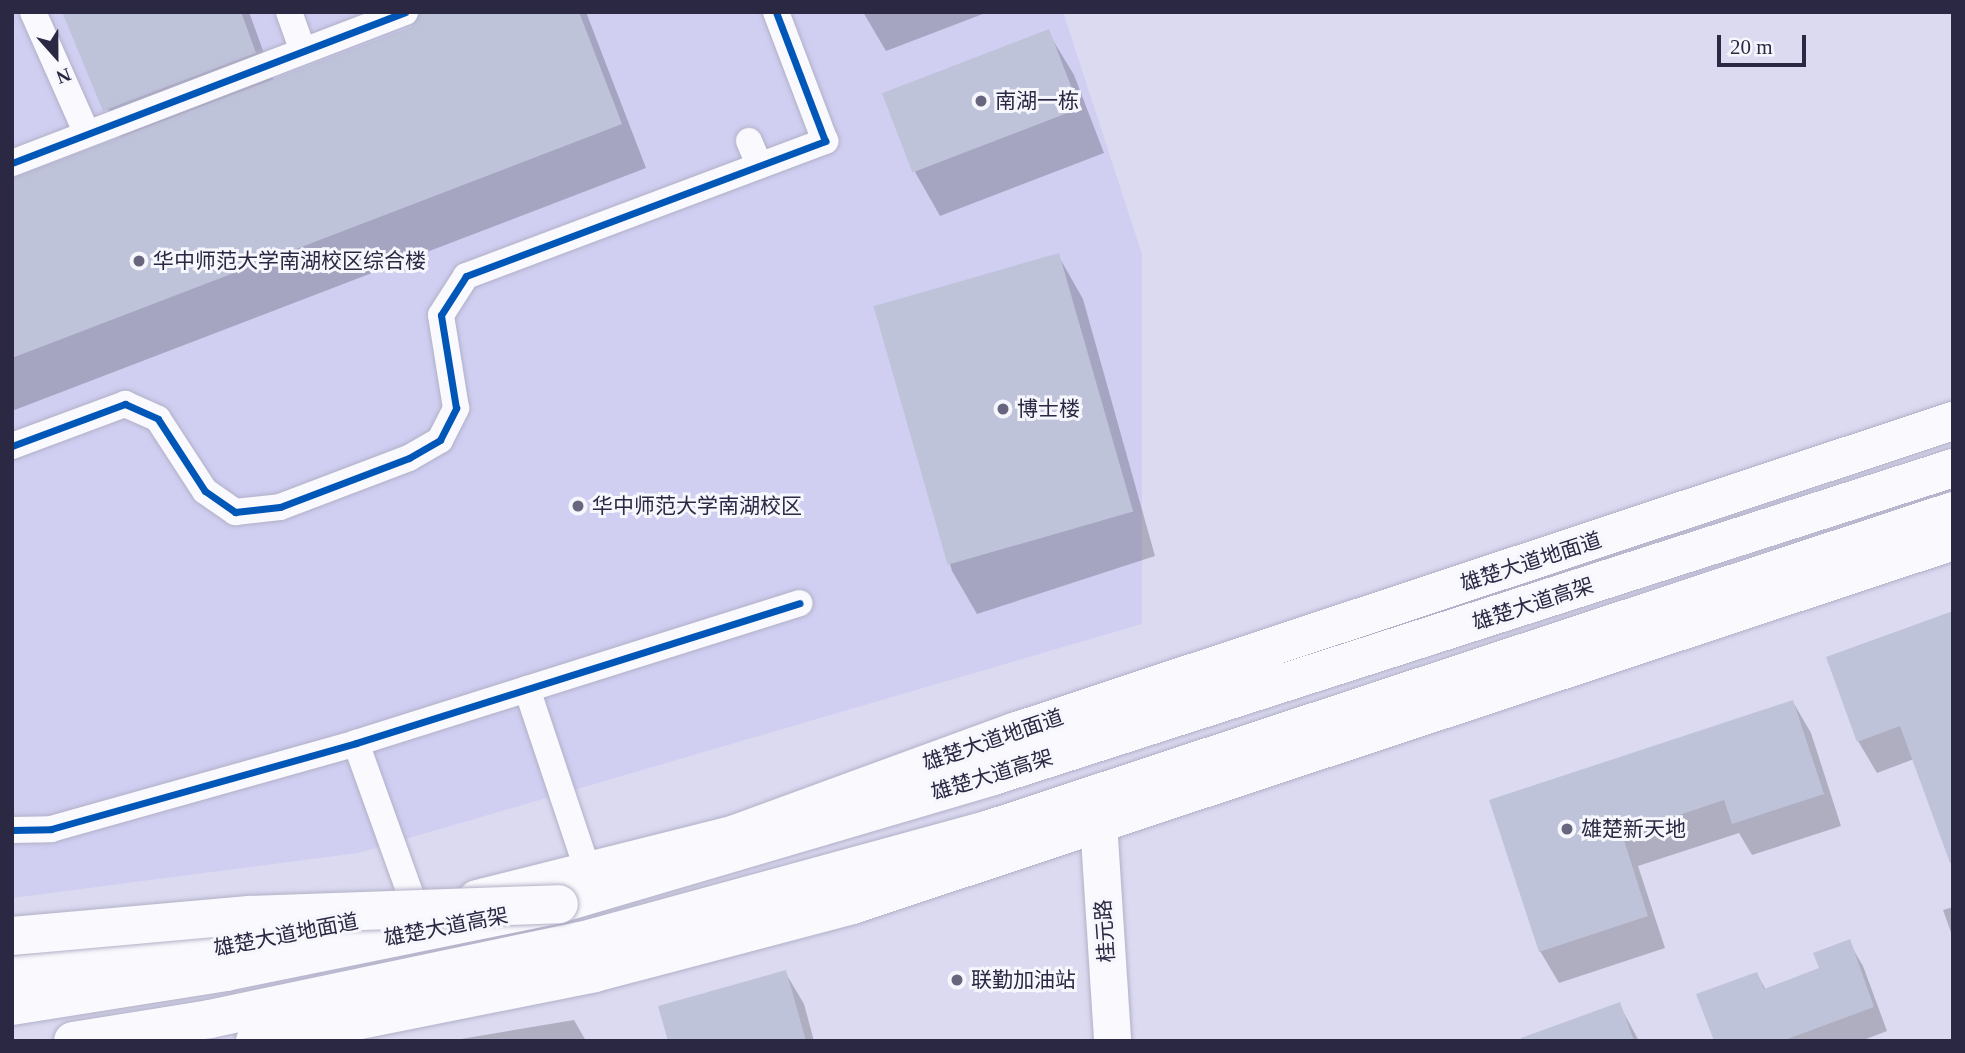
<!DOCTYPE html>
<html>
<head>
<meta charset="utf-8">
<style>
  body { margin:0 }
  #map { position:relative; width:1965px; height:1053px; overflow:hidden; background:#dbdaf1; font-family:"Times New Roman","Noto Sans SC",serif }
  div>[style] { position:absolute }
  .built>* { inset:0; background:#d0cff2 }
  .shadow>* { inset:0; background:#0003 }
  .building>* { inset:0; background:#bfc3da; transform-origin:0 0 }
  .roads { filter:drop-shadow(0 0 2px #b1b0c7) drop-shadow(0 0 2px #b1b0c7) }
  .street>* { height:26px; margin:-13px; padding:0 13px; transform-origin:13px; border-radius:13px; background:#faf9fd }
  .secondary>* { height:37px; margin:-18.5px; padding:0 18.5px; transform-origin:18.5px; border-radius:18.5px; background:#faf9fd }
  .primary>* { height:38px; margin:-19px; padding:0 19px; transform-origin:19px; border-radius:19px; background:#faf9fd }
  .highway>* { height:38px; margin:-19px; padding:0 19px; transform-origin:19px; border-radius:19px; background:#faf9fd }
  .bridges { filter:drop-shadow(0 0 2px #b1b0c7) drop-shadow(0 0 2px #b1b0c7) }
  .primary-bridge>* { height:38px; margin:-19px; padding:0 19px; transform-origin:19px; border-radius:19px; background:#faf9fd }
  .cycleway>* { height:7px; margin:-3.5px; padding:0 3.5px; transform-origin:3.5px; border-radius:3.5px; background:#0057b8 }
  .dots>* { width:19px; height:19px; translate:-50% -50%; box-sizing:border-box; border:4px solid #f6f6fd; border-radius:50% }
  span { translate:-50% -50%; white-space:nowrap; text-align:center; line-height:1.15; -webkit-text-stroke:6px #f6f6fd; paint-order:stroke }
  .poi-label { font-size:21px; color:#2a2842 }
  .left { translate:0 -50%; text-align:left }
  .street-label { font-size:21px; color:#2a2842 }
  .frame { position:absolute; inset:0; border:14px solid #2a2842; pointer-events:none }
  .north { position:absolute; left:21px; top:21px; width:70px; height:70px; -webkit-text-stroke:5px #f6f6fd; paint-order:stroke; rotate:159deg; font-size:19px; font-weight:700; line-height:28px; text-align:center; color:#2a2842 }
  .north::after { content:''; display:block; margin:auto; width:24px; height:32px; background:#2a2842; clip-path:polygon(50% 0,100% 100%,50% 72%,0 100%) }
  .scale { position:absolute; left:1717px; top:35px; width:89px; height:32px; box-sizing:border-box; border:4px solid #2a2842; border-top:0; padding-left:9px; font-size:21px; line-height:24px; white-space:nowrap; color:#2a2842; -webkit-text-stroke:5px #f6f6fd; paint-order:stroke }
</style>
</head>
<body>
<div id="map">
  <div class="built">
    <div style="clip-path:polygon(12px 12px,1063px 12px,1142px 254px,1142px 624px,358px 853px,12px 898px)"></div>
  </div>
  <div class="shadow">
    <div style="clip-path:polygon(64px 12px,249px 12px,274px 81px,412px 28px,421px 12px,586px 12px,646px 168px,12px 411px,12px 180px,122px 140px)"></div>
    <div style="clip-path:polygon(863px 12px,988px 12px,886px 51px)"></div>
    <div style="clip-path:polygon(1048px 32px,1074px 75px,1104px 153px,940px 216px,915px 172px)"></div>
    <div style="clip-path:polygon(1058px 255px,1083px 299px,1155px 556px,977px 614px,952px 571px,875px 307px)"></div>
    <div style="clip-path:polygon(1953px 613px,1914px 759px,1877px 773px,1858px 741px)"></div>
    <div style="clip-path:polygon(1793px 702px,1811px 733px,1841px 826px,1752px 855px,1739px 833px,1638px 866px,1665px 948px,1559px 983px,1540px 951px,1491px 801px)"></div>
    <div style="clip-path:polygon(1953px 907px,1953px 938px,1943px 910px)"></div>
    <div style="clip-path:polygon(1849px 942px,1863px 966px,1887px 1031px,1861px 1041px,1716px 1041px,1757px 974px,1766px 990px,1822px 969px)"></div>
    <div style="clip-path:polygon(785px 972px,804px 1004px,814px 1041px,670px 1041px)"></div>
    <div style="clip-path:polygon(1619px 1004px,1639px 1041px,1518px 1041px)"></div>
    <div style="clip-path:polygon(574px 1020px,586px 1041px,449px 1041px)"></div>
  </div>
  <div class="building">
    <div style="clip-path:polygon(62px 12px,241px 12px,256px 53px,103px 111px)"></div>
    <div style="clip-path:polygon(420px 12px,579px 12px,622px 124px,12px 358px,12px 178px,411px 27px)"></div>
    <div style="left:1049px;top:29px;width:85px;height:179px;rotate:69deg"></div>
    <div style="left:1059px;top:253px;width:269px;height:193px;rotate:74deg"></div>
    <div style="clip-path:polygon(1953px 611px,1953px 862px,1950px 863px,1900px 726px,1857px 742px,1826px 657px)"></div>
    <div style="clip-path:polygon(1793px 700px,1824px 794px,1732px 824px,1724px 800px,1622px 834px,1648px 916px,1539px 952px,1489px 800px)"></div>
    <div style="clip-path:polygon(1850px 939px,1874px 1007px,1782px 1041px,1714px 1041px,1696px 994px,1757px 972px,1764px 989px,1819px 968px,1813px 953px)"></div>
    <div style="clip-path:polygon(786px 970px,806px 1041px,668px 1041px,658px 1006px)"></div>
    <div style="clip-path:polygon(1620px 1002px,1634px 1041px,1521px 1041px,1521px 1038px)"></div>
  </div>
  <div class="roads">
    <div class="street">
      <div style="left:33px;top:12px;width:133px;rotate:66.1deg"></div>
      <div style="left:289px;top:12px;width:41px;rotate:70.3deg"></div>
      <div style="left:749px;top:141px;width:26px;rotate:67deg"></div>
      <div style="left:12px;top:163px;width:421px;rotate:-21deg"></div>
      <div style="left:12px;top:446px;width:121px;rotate:-20.4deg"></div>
      <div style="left:125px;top:404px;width:36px;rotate:24deg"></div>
      <div style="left:158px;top:419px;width:86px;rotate:56.9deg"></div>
      <div style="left:205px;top:491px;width:37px;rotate:35deg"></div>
      <div style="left:235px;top:512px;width:45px;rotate:-6.3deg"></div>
      <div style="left:280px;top:507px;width:138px;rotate:-20.8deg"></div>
      <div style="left:409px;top:458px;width:36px;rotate:-30deg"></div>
      <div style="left:440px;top:440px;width:36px;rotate:-63deg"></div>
      <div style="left:456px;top:408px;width:94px;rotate:-99.2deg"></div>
      <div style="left:441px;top:315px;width:46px;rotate:-57.3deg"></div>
      <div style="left:466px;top:276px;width:384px;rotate:-20.6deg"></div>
      <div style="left:825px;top:141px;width:138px;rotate:-110.8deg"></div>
      <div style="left:527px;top:689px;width:192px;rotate:71.5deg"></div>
      <div style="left:356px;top:743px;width:177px;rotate:70.2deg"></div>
      <div style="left:12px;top:830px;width:39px;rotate:-1deg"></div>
      <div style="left:51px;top:829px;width:317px;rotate:-15.7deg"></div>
      <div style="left:356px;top:743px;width:465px;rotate:-17.5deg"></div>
    </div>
    <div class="secondary">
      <div style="left:1098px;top:822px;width:219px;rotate:86.3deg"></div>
    </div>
    <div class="primary">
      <div style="left:477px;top:899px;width:266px;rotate:-14.1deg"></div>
      <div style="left:735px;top:834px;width:297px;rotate:-20.1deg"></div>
      <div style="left:1014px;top:732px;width:989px;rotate:-18.33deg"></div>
      <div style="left:12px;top:975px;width:176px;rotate:-6.8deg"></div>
      <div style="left:187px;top:954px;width:169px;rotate:-10.6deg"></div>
      <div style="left:255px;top:1041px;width:347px;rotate:-11.3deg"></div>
      <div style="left:595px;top:973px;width:266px;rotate:-14.8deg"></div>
      <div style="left:852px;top:905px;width:1160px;rotate:-18.29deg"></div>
    </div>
    <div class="highway">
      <div style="left:12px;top:1006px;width:217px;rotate:-9deg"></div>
      <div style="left:226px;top:972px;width:340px;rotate:-11.5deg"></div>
      <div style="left:559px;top:904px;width:449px;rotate:-16.4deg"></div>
      <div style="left:990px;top:777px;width:1011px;rotate:-17.79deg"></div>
      <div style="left:73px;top:1041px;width:139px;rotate:-9.1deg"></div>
      <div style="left:210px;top:1019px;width:379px;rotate:-11.9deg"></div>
      <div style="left:581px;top:941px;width:424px;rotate:-15.3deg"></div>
      <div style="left:990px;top:829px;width:1014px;rotate:-18.27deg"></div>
    </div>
  </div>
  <div class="bridges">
    <div class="primary-bridge">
      <div style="left:12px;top:936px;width:238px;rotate:-5.1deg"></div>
      <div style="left:249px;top:915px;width:310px;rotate:-2deg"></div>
    </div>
  </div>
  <div class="cycleway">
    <div style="left:12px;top:163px;width:421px;rotate:-21deg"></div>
    <div style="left:12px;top:446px;width:121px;rotate:-20.4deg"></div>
    <div style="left:125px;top:404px;width:36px;rotate:24deg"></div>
    <div style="left:158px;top:419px;width:86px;rotate:56.9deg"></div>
    <div style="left:205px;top:491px;width:37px;rotate:35deg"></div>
    <div style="left:235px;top:512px;width:45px;rotate:-6.3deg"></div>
    <div style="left:280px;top:507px;width:138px;rotate:-20.8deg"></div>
    <div style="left:409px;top:458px;width:36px;rotate:-30deg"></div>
    <div style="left:440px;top:440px;width:36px;rotate:-63deg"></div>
    <div style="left:456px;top:408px;width:94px;rotate:-99.2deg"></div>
    <div style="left:441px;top:315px;width:46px;rotate:-57.3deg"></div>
    <div style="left:466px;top:276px;width:384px;rotate:-20.6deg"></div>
    <div style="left:825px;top:141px;width:138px;rotate:-110.8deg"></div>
    <div style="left:12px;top:830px;width:39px;rotate:-1deg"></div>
    <div style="left:51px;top:829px;width:317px;rotate:-15.7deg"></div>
    <div style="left:356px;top:743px;width:465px;rotate:-17.5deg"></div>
  </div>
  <div class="dots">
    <div style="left:981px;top:101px;background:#68667f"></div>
    <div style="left:139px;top:261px;background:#68667f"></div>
    <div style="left:1003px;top:409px;background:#68667f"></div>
    <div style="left:578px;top:506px;background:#68667f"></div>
    <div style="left:1567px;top:829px;background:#68667f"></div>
    <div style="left:957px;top:980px;background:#68667f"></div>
  </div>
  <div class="poi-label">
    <span class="left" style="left:995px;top:101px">南湖一栋</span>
    <span class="left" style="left:153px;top:261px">华中师范大学南湖校区综合楼</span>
    <span class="left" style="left:1017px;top:409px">博士楼</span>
    <span class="left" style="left:592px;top:506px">华中师范大学南湖校区</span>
    <span class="left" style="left:1581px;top:829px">雄楚新天地</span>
    <span class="left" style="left:971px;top:980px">联勤加油站</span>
  </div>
  <div class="street-label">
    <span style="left:1531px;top:562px;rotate:-18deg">雄楚大道地面道</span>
    <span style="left:1533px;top:604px;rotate:-18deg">雄楚大道高架</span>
    <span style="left:993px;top:740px;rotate:-19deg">雄楚大道地面道</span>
    <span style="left:992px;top:775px;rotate:-17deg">雄楚大道高架</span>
    <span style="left:446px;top:927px;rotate:-11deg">雄楚大道高架</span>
    <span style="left:1105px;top:931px;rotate:-94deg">桂元路</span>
    <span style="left:286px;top:935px;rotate:-11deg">雄楚大道地面道</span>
  </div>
  <div class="frame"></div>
  <div class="north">N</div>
  <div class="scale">20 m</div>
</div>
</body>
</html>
